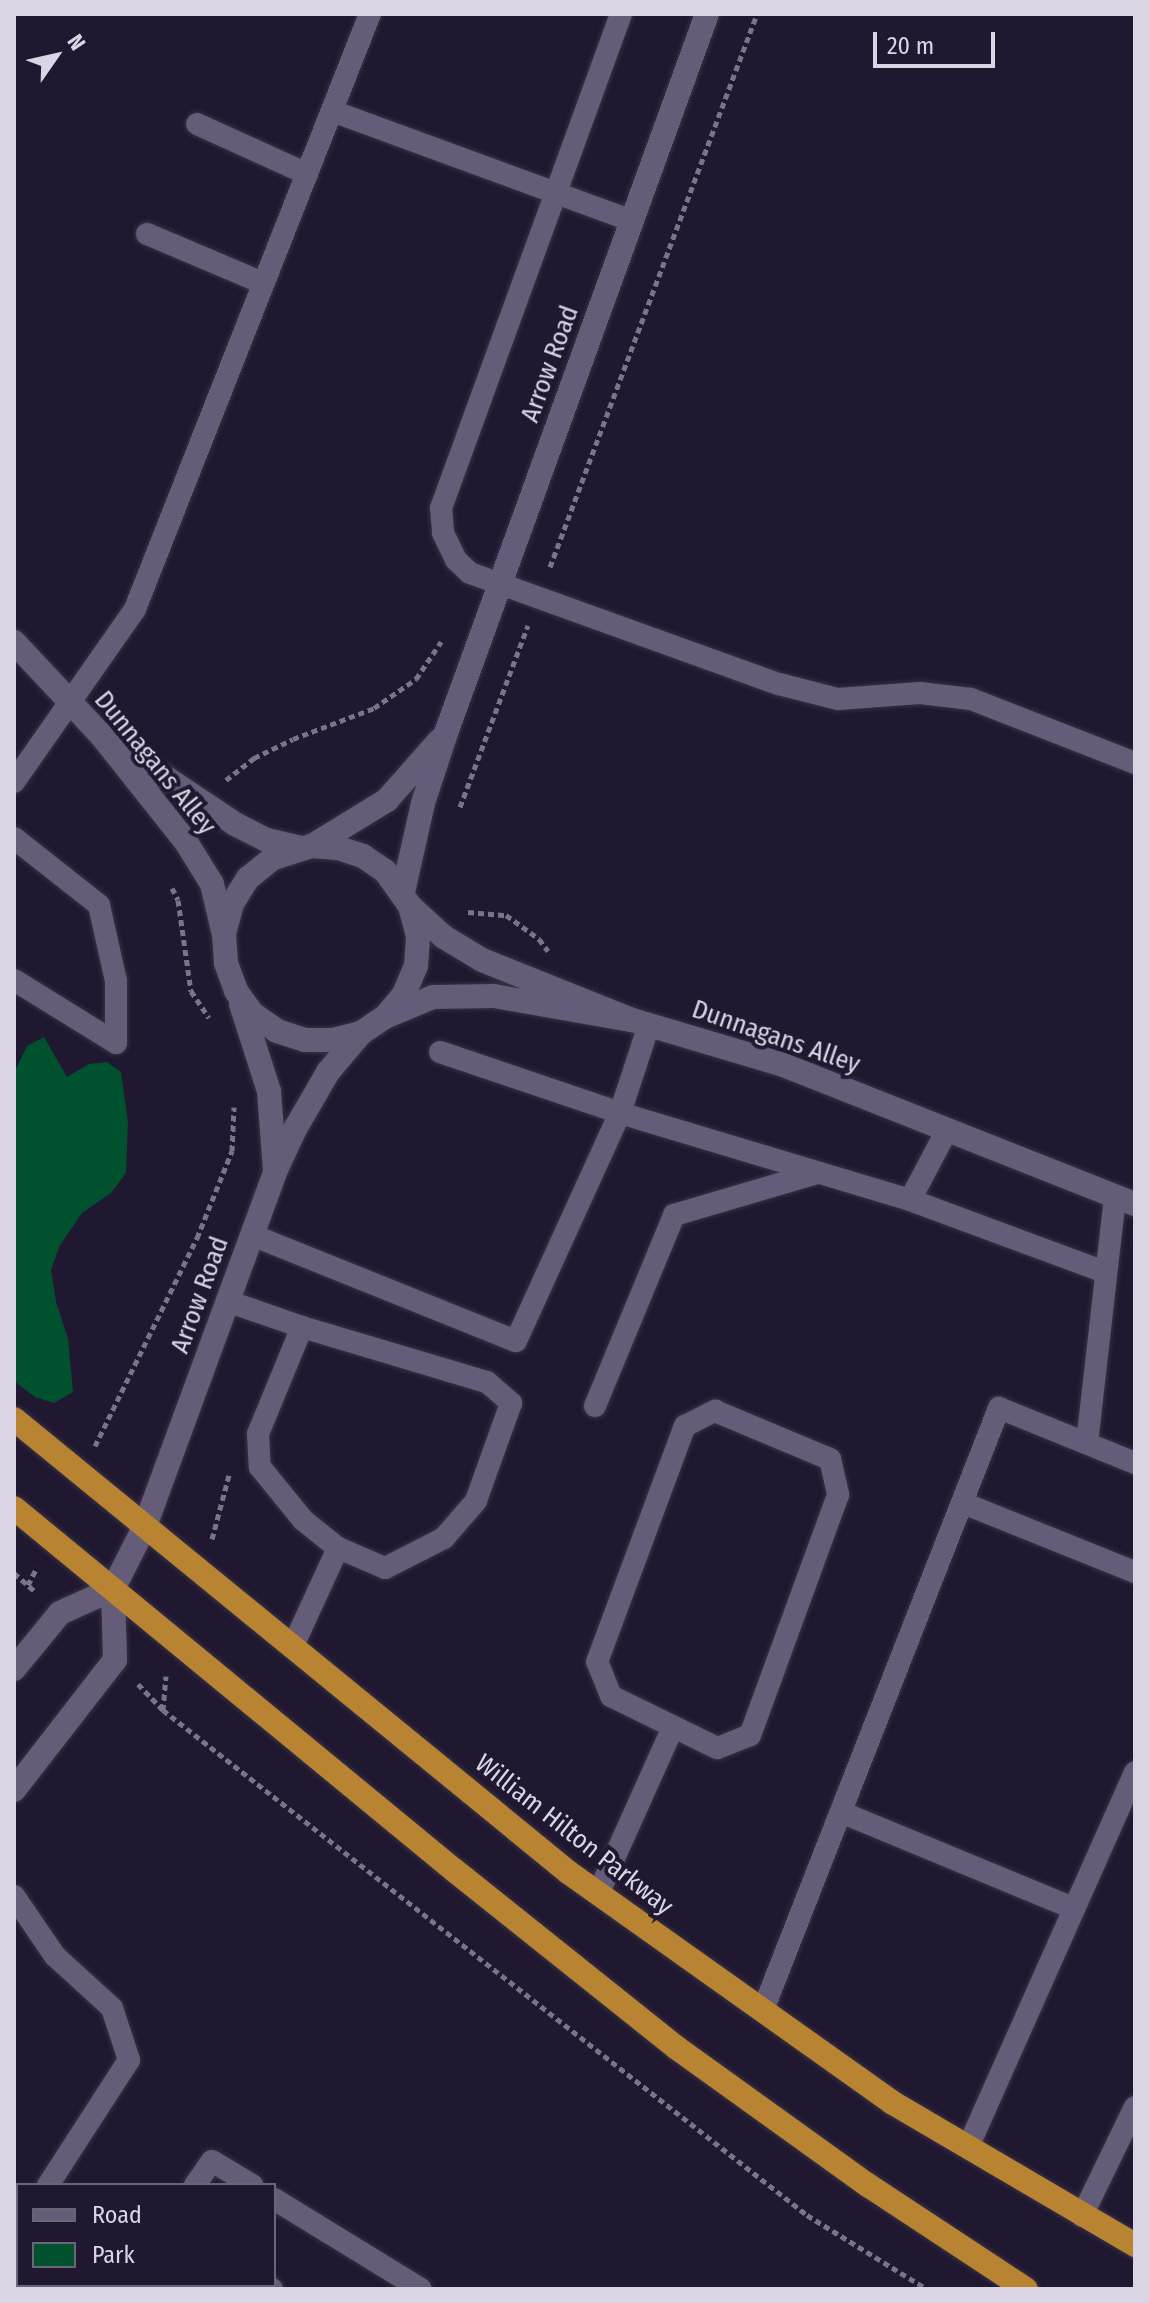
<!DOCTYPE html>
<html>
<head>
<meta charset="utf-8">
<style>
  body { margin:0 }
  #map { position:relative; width:1149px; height:2303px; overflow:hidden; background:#201830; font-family:"Fira Sans Condensed",sans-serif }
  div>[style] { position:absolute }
  .green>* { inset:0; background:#00522e }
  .path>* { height:5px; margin-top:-2.5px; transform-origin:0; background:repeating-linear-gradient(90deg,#7a7488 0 6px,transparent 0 10px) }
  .roads { filter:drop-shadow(0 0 2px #383244) drop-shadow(0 0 2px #383244) }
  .lane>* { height:22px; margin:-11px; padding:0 11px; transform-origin:11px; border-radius:11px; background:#645c78 }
  .street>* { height:24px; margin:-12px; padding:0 12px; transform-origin:12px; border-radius:12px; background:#645c78 }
  .highway>* { height:24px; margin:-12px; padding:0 12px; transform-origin:12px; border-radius:12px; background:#b88432 }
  span { translate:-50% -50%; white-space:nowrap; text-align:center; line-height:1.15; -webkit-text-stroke:8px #201830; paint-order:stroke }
  .street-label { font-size:26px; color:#d9d5e5 }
  .frame { position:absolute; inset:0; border:16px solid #d9d5e5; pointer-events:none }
  .legend { position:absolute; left:16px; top:2183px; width:260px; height:104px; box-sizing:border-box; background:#201830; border:2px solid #6a6478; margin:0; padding:10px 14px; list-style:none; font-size:24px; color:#d9d5e5 }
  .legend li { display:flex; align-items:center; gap:16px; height:40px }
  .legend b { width:40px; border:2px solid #6a6478 }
  .north { position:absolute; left:16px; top:16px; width:80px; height:80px; -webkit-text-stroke:6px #201830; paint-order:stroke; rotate:56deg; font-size:22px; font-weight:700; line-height:32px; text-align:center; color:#d9d5e5 }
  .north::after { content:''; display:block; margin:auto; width:28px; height:36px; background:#d9d5e5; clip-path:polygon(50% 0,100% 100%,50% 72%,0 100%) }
  .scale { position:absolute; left:873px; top:32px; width:122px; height:36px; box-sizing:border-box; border:4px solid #d9d5e5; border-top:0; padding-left:10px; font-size:24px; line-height:28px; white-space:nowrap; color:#d9d5e5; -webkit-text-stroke:6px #201830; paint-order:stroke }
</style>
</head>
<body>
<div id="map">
  <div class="green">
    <div style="clip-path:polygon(44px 1037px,67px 1077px,89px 1064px,107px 1062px,121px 1072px,128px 1122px,126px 1173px,111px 1193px,82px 1213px,60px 1245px,51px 1270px,56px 1302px,68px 1339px,73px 1392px,54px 1403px,35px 1397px,14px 1381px,14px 1073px,27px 1046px)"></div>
  </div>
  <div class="path">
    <div style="left:550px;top:567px;width:590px;rotate:-69.48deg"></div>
    <div style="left:226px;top:780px;width:36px;rotate:-38deg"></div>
    <div style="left:254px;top:758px;width:43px;rotate:-26deg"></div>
    <div style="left:293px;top:739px;width:87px;rotate:-20.9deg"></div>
    <div style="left:374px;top:708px;width:51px;rotate:-34.6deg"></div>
    <div style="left:416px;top:679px;width:45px;rotate:-56deg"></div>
    <div style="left:460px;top:807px;width:194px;rotate:-69.5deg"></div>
    <div style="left:172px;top:888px;width:13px;rotate:63deg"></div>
    <div style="left:178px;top:900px;width:92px;rotate:81.9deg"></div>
    <div style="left:191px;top:991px;width:32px;rotate:56deg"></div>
    <div style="left:468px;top:912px;width:38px;rotate:5deg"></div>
    <div style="left:506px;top:915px;width:41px;rotate:36deg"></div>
    <div style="left:539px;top:939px;width:15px;rotate:53deg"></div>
    <div style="left:95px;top:1446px;width:232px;rotate:-63.9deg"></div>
    <div style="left:197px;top:1238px;width:94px;rotate:-68.1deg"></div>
    <div style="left:232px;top:1151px;width:44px;rotate:-87.4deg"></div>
    <div style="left:212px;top:1539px;width:66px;rotate:-75.1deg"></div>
    <div style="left:14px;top:1573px;width:29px;rotate:41deg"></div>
    <div style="left:28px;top:1585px;width:20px;rotate:-63deg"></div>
    <div style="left:138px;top:1684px;width:36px;rotate:46deg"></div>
    <div style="left:163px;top:1710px;width:818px;rotate:38.1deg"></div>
    <div style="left:807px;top:2215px;width:141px;rotate:31.7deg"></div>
    <div style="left:163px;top:1710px;width:34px;rotate:-85deg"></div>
  </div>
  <div class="roads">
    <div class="lane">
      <div style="left:621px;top:14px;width:526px;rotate:110.02deg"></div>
      <div style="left:441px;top:508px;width:25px;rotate:85deg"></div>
      <div style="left:443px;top:533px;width:30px;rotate:64deg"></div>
      <div style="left:456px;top:560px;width:19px;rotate:43deg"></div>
      <div style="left:470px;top:573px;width:328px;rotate:19.8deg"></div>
      <div style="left:779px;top:684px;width:61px;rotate:14.3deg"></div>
      <div style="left:838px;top:699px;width:82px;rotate:-4.2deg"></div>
      <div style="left:920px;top:693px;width:51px;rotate:6.7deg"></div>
      <div style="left:971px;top:699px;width:176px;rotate:21.3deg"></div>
      <div style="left:332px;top:111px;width:320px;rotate:20.1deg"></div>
      <div style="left:197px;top:124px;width:121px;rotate:24.4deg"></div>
      <div style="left:147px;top:234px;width:126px;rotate:22.9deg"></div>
      <div style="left:14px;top:782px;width:211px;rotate:-55deg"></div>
      <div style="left:135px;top:609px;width:640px;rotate:-68.45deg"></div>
      <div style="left:14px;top:838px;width:108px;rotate:38.2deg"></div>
      <div style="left:99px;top:905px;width:78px;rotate:77.4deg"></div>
      <div style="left:116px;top:981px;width:62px;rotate:90deg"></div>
      <div style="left:116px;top:1043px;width:120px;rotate:-148.3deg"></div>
      <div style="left:440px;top:1052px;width:190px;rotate:18.7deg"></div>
      <div style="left:620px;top:1113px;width:93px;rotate:-71.8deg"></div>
      <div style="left:910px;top:1200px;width:208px;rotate:20.3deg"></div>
      <div style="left:252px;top:1235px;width:284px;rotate:21.9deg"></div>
      <div style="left:516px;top:1341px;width:251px;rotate:-65.5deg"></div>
      <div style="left:620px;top:1113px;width:303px;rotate:16.7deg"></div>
      <div style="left:910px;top:1200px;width:79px;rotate:-62.1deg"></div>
      <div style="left:227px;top:1301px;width:79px;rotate:19.1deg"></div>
      <div style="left:302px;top:1327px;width:116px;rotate:112.4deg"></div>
      <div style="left:258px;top:1434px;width:33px;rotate:87deg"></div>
      <div style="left:260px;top:1467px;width:68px;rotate:50.9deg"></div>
      <div style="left:303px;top:1520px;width:45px;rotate:38.7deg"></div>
      <div style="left:338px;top:1548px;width:108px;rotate:114.7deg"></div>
      <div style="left:302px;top:1327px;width:193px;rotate:16.6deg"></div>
      <div style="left:487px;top:1382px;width:32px;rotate:41deg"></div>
      <div style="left:511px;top:1403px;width:104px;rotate:109.7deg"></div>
      <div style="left:476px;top:1501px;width:49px;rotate:130.9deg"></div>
      <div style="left:444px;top:1538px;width:66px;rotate:153deg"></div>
      <div style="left:385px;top:1568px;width:51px;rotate:-156.9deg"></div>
      <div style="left:595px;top:1406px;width:207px;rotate:-67.5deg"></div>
      <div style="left:674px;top:1215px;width:149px;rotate:-16.4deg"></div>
      <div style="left:715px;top:1411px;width:125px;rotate:22.7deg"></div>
      <div style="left:830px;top:1459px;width:37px;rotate:77deg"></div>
      <div style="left:838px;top:1495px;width:256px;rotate:110.1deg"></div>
      <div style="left:750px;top:1735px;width:35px;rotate:158deg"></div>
      <div style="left:717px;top:1748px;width:118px;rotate:-153.9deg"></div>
      <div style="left:611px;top:1696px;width:37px;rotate:-112deg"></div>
      <div style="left:597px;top:1662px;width:252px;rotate:-69.6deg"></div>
      <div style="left:685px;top:1426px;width:34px;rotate:-27deg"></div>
      <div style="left:1087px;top:1443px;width:249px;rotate:-83.5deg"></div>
      <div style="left:963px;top:1503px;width:185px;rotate:21.9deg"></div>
      <div style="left:841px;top:1812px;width:251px;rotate:22.5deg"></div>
      <div style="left:598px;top:1894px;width:183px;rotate:-65.8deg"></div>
      <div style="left:14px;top:1896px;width:73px;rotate:55.7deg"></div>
      <div style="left:55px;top:1956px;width:77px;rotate:42.4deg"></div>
      <div style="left:112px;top:2008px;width:55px;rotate:71.9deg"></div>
      <div style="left:129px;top:2060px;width:149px;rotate:122.9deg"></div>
      <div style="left:763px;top:2010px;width:647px;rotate:-68.59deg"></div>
      <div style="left:999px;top:1408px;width:147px;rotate:22deg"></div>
      <div style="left:969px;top:2145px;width:408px;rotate:-66deg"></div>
      <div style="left:195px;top:2185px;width:29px;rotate:-55deg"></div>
      <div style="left:212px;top:2161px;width:47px;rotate:31deg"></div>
      <div style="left:274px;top:2199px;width:172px;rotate:31.5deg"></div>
      <div style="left:1082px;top:2216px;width:121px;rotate:-64.1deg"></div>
      <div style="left:14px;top:2239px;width:8px;rotate:-60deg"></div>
      <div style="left:266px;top:2285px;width:7px;rotate:34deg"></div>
      <div style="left:123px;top:2289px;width:5px;rotate:-53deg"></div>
    </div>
    <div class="street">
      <div style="left:14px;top:642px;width:127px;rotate:46.9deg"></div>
      <div style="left:101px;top:735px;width:137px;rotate:51.5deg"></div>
      <div style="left:186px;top:842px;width:49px;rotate:58.2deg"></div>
      <div style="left:212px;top:884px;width:48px;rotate:76.8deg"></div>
      <div style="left:120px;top:747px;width:138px;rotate:33.8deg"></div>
      <div style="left:235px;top:824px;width:36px;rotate:27deg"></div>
      <div style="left:267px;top:840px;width:37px;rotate:13deg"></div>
      <div style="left:312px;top:846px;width:88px;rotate:-31.5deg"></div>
      <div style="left:387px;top:800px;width:79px;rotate:-48.6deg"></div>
      <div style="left:403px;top:892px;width:91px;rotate:-77.3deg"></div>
      <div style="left:423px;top:803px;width:74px;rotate:-71.8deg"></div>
      <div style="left:446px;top:733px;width:765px;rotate:-70.05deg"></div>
      <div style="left:410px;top:906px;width:46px;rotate:42.4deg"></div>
      <div style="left:444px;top:937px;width:44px;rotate:31.2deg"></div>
      <div style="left:482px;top:960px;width:162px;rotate:21.8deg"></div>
      <div style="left:632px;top:1020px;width:155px;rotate:16.5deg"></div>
      <div style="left:781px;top:1064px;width:381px;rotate:21.6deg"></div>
      <div style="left:241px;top:1004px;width:91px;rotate:72.2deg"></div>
      <div style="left:269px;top:1091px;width:79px;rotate:85.7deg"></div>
      <div style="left:385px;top:1017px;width:30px;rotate:-50deg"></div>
      <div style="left:404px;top:994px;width:30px;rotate:-67deg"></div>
      <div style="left:416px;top:966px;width:30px;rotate:-86deg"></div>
      <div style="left:418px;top:936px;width:31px;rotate:-105deg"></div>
      <div style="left:410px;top:906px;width:43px;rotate:-125.5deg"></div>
      <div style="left:385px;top:871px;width:27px;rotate:-146deg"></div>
      <div style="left:363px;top:856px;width:26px;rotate:-162deg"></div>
      <div style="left:338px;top:848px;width:27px;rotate:-176deg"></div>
      <div style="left:311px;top:846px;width:40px;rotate:162deg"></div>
      <div style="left:273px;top:858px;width:32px;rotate:141deg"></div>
      <div style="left:248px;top:878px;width:31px;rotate:122deg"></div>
      <div style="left:232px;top:904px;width:31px;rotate:105deg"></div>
      <div style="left:224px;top:934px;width:29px;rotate:86deg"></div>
      <div style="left:226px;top:963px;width:30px;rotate:70deg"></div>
      <div style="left:236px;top:991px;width:29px;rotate:54deg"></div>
      <div style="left:253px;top:1014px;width:29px;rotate:35deg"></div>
      <div style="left:277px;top:1031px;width:29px;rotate:18deg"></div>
      <div style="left:305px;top:1040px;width:28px"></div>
      <div style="left:333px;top:1040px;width:29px;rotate:-14deg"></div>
      <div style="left:361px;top:1033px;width:29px;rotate:-34deg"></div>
      <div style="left:385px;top:1017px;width:52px;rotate:-22.6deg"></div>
      <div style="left:433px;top:997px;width:61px;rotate:-0.9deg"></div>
      <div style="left:494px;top:996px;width:140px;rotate:9.9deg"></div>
      <div style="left:14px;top:1669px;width:72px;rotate:-50.6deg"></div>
      <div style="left:60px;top:1613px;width:58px;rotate:-24.4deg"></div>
      <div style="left:14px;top:1790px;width:165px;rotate:-52.2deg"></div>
      <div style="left:115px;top:1660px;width:71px;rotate:-91.6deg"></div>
      <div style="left:113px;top:1589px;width:71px;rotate:-63.1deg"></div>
      <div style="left:145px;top:1526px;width:377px;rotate:-69.8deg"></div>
      <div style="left:275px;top:1172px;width:47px;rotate:-65.1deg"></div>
      <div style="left:295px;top:1129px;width:66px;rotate:-59.9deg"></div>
      <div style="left:328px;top:1072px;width:51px;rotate:-49.8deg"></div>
      <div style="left:14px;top:2287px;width:4px;rotate:27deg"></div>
    </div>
    <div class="highway">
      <div style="left:14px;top:1419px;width:716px;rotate:39.27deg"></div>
      <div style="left:568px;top:1872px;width:399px;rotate:35.4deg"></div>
      <div style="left:893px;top:2103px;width:281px;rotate:30.4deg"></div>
      <div style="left:14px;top:1508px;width:570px;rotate:39.45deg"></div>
      <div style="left:454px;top:1870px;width:285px;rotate:38.6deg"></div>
      <div style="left:677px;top:2048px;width:235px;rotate:35.7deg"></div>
      <div style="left:868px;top:2185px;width:189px;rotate:33.4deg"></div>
    </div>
  </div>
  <div class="street-label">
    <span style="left:550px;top:364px;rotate:-70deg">Arrow Road</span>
    <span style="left:155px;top:763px;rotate:51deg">Dunnagans Alley</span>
    <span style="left:776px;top:1037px;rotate:19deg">Dunnagans Alley</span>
    <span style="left:200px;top:1295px;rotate:-70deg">Arrow Road</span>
    <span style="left:574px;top:1835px;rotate:38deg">William Hilton Parkway</span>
  </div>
  <div class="frame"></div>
  <ul class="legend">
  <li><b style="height:10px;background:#645c78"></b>Road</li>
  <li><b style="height:22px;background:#00522e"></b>Park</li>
  </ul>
  <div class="north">N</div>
  <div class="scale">20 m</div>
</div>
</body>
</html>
